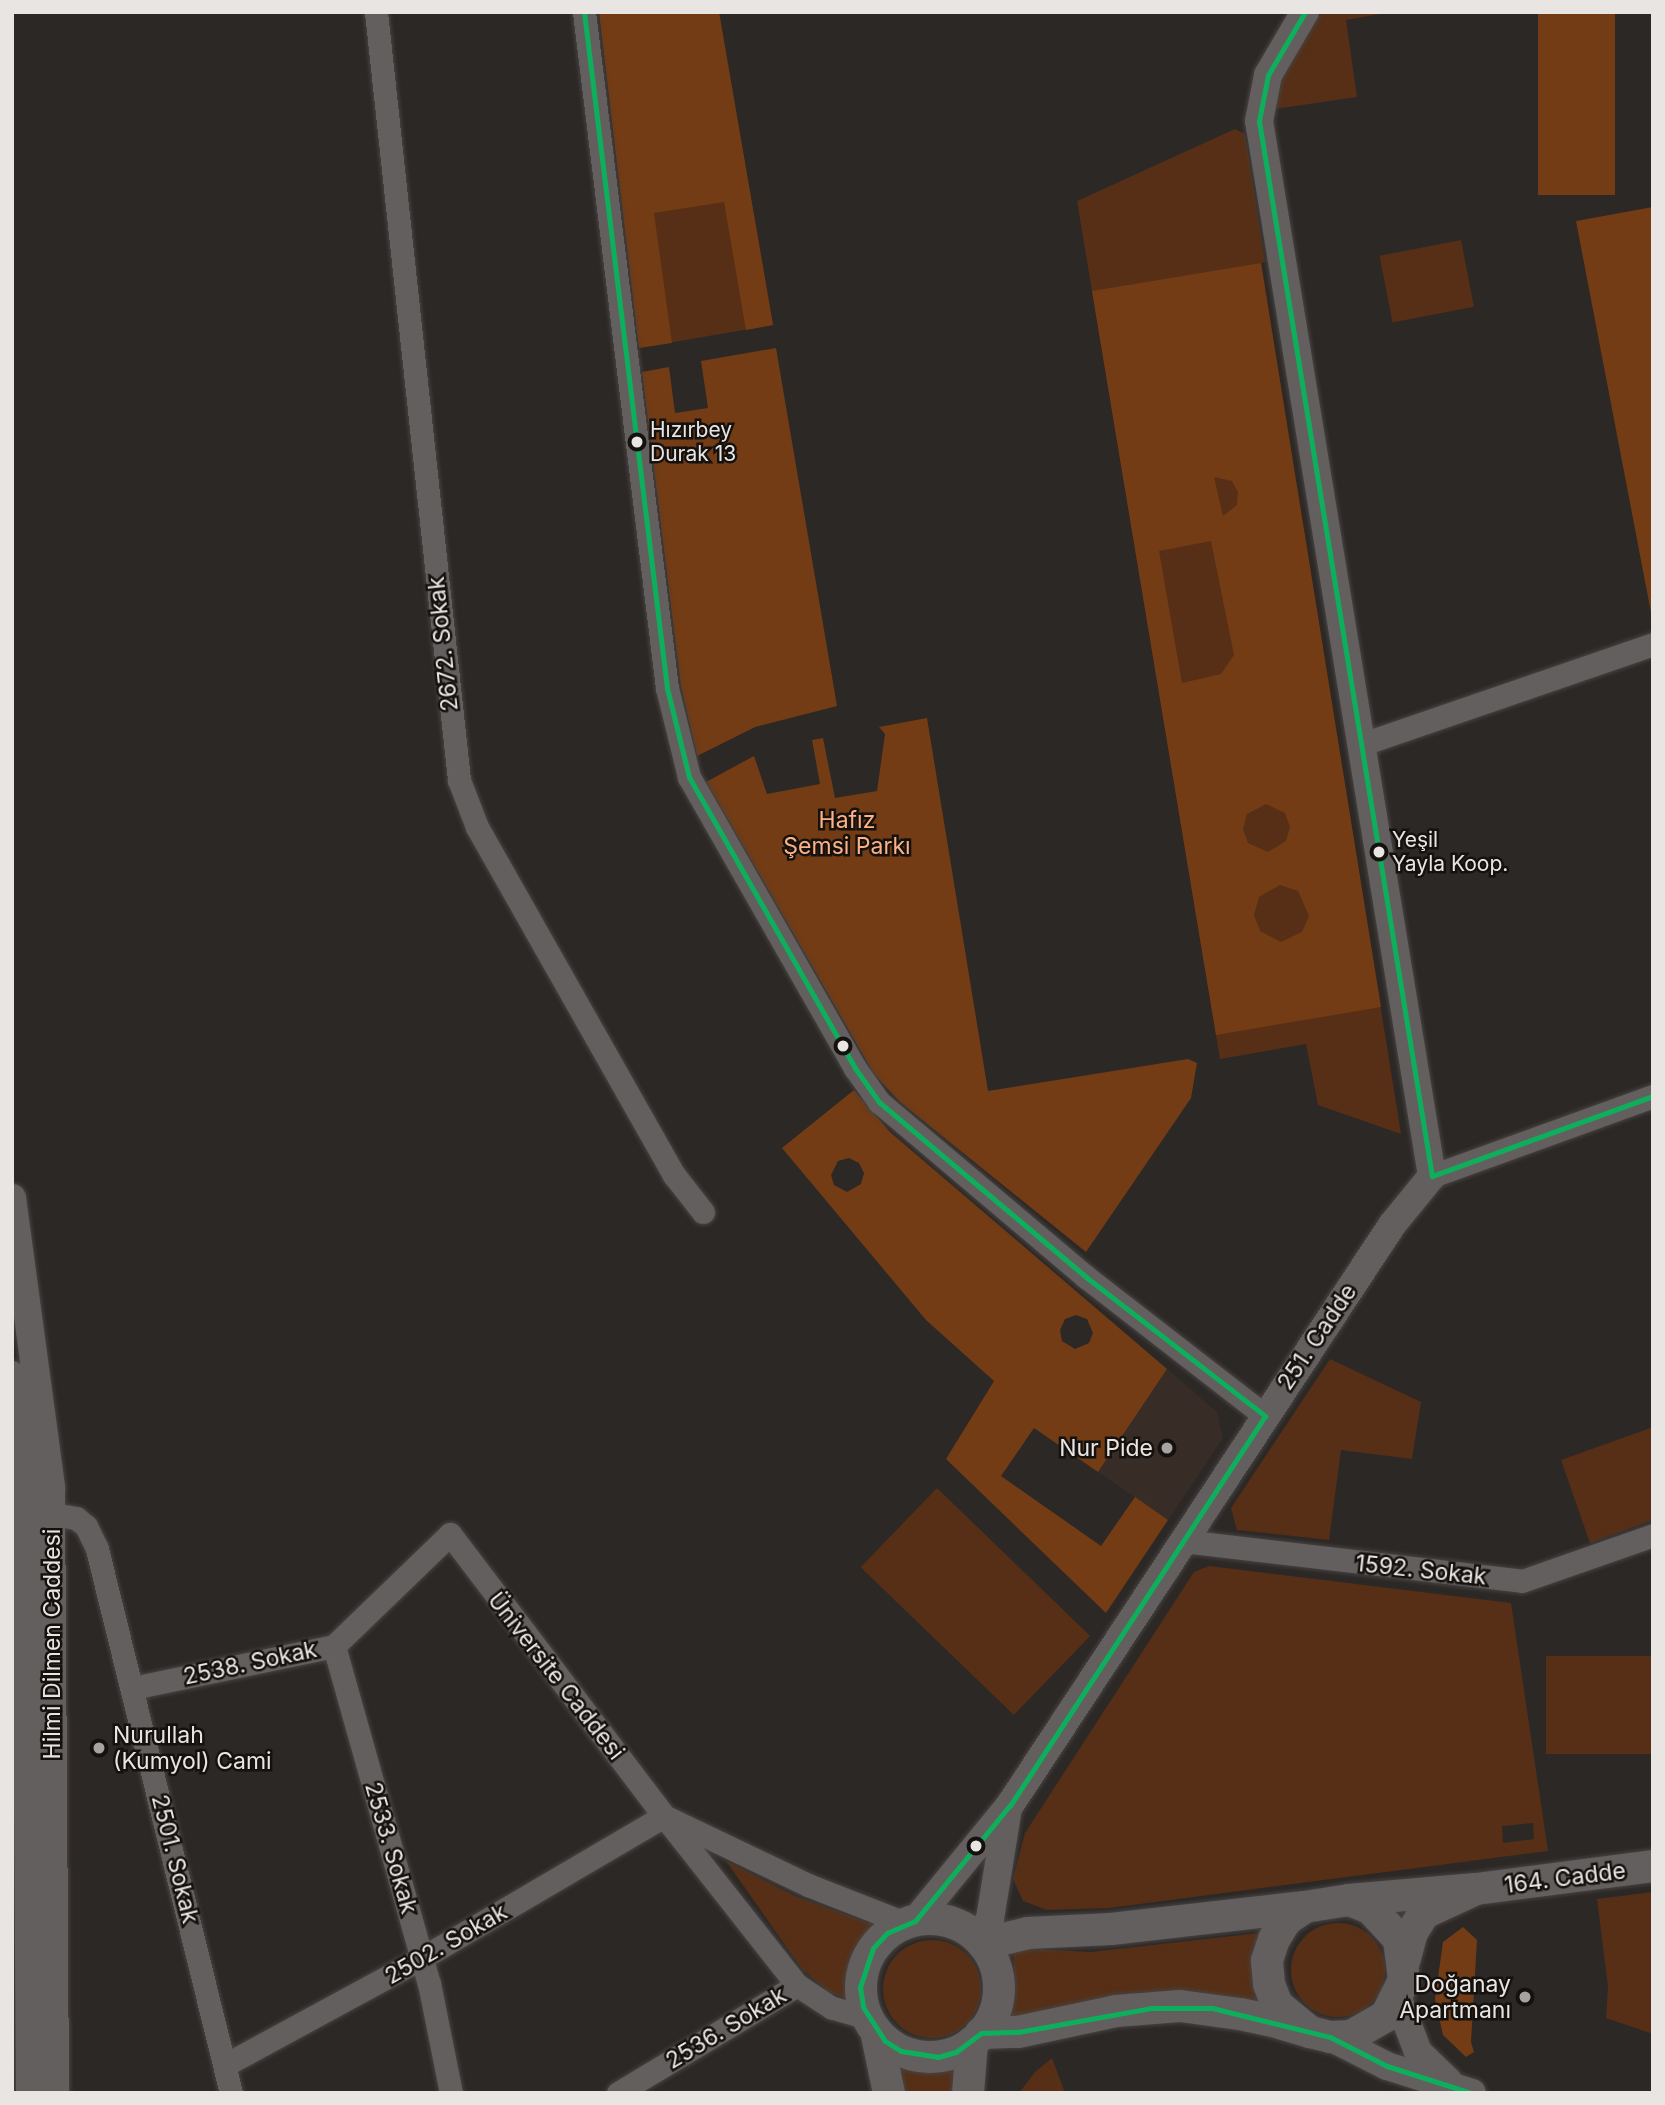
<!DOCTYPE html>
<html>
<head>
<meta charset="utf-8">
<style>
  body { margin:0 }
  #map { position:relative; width:1665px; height:2105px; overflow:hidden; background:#2c2826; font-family:Inter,sans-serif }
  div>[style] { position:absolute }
  .built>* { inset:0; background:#372c26 }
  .green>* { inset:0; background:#562f16; transform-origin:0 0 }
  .round { border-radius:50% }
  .forest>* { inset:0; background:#733c14; transform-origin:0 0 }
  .roads { filter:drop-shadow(0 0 2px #474342) drop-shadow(0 0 2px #474342) }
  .minor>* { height:23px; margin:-11.5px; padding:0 11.5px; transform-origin:11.5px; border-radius:11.5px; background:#635f5e }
  .tertiary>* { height:28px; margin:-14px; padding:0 14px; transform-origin:14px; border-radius:14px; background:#635f5e }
  .secondary>* { height:32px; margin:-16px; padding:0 16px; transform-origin:16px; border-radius:16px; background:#635f5e }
  .secondary>.ring { margin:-16px; padding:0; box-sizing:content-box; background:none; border:32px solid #635f5e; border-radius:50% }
  .bus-1>* { height:5px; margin:-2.5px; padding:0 2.5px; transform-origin:2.5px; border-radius:2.5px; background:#0daf5c }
  .dots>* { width:19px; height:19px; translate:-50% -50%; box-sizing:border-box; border:4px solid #14110f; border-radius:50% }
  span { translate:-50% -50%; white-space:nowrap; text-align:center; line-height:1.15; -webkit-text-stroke:5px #14110f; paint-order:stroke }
  .bus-label { font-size:21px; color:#e9e5e2 }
  .left { translate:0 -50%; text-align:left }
  .street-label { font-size:23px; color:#e9e5e2 }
  .park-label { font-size:23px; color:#fdb184 }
  .poi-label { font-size:23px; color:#e9e5e2 }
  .right { translate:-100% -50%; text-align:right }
  .frame { position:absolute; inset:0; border:14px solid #e9e5e2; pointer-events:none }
</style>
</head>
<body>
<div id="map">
  <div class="built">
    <div style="clip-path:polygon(1167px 1369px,1217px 1412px,1223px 1438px,1168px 1520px,1098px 1472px)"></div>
  </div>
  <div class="green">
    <div style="clip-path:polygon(599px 12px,719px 12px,773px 325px,639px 348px)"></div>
    <div style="clip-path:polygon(1322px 12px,1392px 12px,1346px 20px,1357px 97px,1275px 109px,1282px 78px)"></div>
    <div style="clip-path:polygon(1235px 129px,1245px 134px,1265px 262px,1261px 263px,1401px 1134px,1318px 1105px,1306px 1044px,1220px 1059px,1077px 201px)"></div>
    <div style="left:1461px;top:240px;width:68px;height:83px;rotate:79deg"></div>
    <div style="clip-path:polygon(1330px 1359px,1421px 1402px,1412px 1459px,1341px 1450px,1329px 1540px,1237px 1530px,1231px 1508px)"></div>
    <div style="clip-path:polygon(1653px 1427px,1653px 1520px,1590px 1543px,1561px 1460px)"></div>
    <div style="left:937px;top:1488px;width:213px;height:110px;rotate:44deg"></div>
    <div style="clip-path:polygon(evenodd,1209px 1566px,1511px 1603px,1548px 1851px,1109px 1908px,1047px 1910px,1023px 1901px,1013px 1879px,1025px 1833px,1194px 1572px,1209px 1566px,1533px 1823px,1534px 1839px,1503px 1843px,1502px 1826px,1533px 1823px)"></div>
    <div style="left:1653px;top:1656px;width:98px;height:107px;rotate:90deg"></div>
    <div style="clip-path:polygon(726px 1861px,795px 1896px,874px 1925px,855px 1962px,850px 2000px,829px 1992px,802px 1969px)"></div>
    <div style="clip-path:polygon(1653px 1892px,1653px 2034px,1606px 2018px,1608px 1987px,1597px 1899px)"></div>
    <div class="round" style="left:1291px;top:1923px;width:94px;height:94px"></div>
    <div style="clip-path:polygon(1259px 1933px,1255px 1951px,1262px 2003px,1198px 1992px,1141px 1992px,1009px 2022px,1015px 1990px,1013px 1948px,1091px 1952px)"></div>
    <div class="round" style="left:883px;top:1940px;width:98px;height:98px"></div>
    <div style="clip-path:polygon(1052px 2058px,1065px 2093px,1019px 2093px,1035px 2072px)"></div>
    <div style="clip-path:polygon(894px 2060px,918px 2070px,960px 2069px,956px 2093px,904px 2093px)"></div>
  </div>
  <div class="forest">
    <div style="clip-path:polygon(599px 12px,719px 12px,773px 325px,746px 330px,724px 202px,654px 213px,672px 343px,639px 348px)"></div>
    <div style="left:1538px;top:12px;width:77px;height:183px"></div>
    <div style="clip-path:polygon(1653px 207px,1653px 623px,1576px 221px)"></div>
    <div style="clip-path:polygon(evenodd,1261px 263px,1381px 1007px,1216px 1035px,1092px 291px,1261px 263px,1214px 477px,1232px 481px,1238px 492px,1237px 505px,1223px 516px,1214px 477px,1261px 263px,1211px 541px,1234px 655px,1221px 674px,1182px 683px,1159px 551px,1211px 541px,1261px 263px,1266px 804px,1285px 813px,1290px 827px,1286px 841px,1268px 852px,1248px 843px,1243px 829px,1247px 814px,1266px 804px,1261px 263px,1280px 885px,1298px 891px,1309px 916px,1302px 932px,1281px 942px,1260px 931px,1254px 915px,1259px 897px,1280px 885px)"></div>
    <div style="clip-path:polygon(776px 348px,837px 706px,755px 727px,697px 756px,681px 687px,642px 372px,669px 367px,675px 413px,708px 408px,701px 361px)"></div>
    <div style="clip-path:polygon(927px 718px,988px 1091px,1188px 1059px,1197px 1063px,1191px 1098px,1086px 1252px,900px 1102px,874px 1074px,706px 782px,754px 756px,767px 794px,820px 784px,812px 740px,823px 738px,835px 798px,877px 791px,885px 734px,879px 727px)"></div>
    <div style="clip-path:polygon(evenodd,854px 1090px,890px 1132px,1167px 1369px,1098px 1472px,1034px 1428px,1001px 1476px,1101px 1546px,1135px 1497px,1168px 1520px,1106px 1613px,946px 1459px,994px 1381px,926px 1320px,782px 1148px,854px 1090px,849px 1158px,859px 1163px,864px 1173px,861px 1184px,847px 1192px,834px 1185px,831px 1175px,838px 1161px,849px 1158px,854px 1090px,1076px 1315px,1087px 1319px,1093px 1333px,1089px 1343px,1075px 1349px,1062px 1341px,1060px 1330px,1065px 1319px,1076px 1315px)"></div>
    <div style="clip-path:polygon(1463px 1927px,1477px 1940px,1471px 2042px,1474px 2052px,1466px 2057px,1443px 2035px,1435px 1999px,1443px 1942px)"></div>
  </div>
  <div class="roads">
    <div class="minor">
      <div style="left:376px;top:12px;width:772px;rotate:83.83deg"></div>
      <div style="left:459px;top:780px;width:50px;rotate:69deg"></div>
      <div style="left:477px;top:827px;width:400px;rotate:60.5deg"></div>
      <div style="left:674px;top:1175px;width:47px;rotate:51.9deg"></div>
      <div style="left:584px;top:12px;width:681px;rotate:83deg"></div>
      <div style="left:667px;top:688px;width:92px;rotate:76.1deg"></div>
      <div style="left:689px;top:777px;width:335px;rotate:60.3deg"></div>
      <div style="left:855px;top:1068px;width:42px;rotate:54.8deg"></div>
      <div style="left:879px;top:1102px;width:271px;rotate:40.2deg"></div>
      <div style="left:1086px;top:1277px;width:227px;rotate:37.8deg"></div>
      <div style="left:1360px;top:745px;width:310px;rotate:-19deg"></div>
      <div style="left:1432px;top:1176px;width:235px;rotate:-19.9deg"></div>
      <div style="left:36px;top:1511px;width:41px;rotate:9.9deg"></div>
      <div style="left:76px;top:1518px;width:13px;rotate:39deg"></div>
      <div style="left:86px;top:1526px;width:25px;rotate:64deg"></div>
      <div style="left:97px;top:1549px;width:560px;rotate:76.16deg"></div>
      <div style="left:1183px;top:1541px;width:341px;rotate:6.7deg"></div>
      <div style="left:1522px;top:1581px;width:139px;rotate:-19.3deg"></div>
      <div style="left:334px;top:1646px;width:350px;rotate:74.3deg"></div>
      <div style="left:429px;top:1983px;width:112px;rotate:78.7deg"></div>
      <div style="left:133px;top:1688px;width:205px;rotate:-11.8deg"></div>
      <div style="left:334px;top:1646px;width:161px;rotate:-44deg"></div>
      <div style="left:450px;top:1534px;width:354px;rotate:52.8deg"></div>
      <div style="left:664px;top:1816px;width:281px;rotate:149.6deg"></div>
      <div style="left:422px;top:1958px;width:224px;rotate:151.5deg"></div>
      <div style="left:868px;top:2018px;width:37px;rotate:-164deg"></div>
      <div style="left:832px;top:2008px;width:42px;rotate:-146.7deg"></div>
      <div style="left:797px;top:1985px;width:215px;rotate:-128.2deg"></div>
      <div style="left:664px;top:1816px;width:160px;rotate:25.6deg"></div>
      <div style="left:808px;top:1885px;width:104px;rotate:21.4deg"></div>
      <div style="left:618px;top:2093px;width:209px;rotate:-31.1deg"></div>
    </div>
    <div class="tertiary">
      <div style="left:12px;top:1198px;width:293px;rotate:82.3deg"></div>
      <div style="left:51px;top:1488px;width:605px;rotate:89.62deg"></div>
      <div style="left:12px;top:1375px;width:138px;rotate:84.2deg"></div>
      <div style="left:26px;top:1512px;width:581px;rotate:89.61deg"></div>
      <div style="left:915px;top:1921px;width:150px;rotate:-50.7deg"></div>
      <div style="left:1010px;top:1805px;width:694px;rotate:-56.63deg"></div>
      <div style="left:1392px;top:1225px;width:63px;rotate:-50.8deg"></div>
      <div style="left:1432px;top:1176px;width:1069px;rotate:-99.31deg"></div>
      <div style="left:1259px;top:121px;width:47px;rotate:-78.9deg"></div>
      <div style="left:1268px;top:75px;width:73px;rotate:-59.6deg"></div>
      <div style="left:978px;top:1939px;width:23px;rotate:-59deg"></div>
      <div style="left:990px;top:1919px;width:106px;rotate:-80.8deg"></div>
      <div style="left:1398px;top:1999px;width:57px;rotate:69.3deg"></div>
      <div style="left:1418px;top:2052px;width:42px;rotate:44deg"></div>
      <div style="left:1330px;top:2037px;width:64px;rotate:27deg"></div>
      <div style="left:1387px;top:2066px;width:89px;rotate:17.6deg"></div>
    </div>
    <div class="secondary">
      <div style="left:1476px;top:1889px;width:178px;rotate:-7.4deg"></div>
      <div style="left:1349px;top:1900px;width:127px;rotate:-5deg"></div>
      <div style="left:1476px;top:1889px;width:57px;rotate:155.2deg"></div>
      <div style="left:1424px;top:1913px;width:22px;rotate:122deg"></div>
      <div style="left:1412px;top:1932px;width:28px;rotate:105deg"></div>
      <div class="ring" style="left:861px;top:1919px;width:106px;height:106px"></div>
      <div style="left:983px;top:1944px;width:46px;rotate:-13.7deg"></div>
      <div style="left:1028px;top:1933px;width:83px;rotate:-2.8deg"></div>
      <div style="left:1111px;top:1929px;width:195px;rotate:-6.5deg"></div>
      <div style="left:876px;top:2031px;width:63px;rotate:78.2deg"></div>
      <div style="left:981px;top:2033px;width:37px;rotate:-2deg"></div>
      <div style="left:1018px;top:2032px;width:100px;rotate:-12.1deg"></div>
      <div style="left:1116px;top:2011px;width:64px;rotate:-4.5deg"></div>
      <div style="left:1180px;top:2006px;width:61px;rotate:7.6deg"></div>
      <div style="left:1240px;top:2014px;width:30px;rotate:12deg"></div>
      <div style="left:1269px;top:2020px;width:43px;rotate:16.3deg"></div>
      <div style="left:1310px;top:2032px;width:21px;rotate:14deg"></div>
      <div style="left:1330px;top:2037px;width:21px;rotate:-3deg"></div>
      <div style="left:1351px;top:2036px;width:40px;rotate:-29.7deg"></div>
      <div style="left:1386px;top:2016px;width:40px;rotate:-63.4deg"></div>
      <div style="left:1404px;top:1980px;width:41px;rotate:-97deg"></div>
      <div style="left:1399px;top:1939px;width:42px;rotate:-133.1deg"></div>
      <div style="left:1370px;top:1908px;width:22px;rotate:-159deg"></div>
      <div style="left:1349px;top:1900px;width:45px;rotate:171deg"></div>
      <div style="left:1305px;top:1907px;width:23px;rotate:146deg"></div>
      <div style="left:1286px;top:1920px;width:22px;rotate:122deg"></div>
      <div style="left:1274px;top:1939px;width:23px;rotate:108deg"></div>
      <div style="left:1267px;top:1961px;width:23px;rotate:85deg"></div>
      <div style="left:1269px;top:1984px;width:22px;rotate:69deg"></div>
      <div style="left:1277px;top:2005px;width:43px;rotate:39.3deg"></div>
      <div style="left:968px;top:2093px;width:51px;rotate:-85.5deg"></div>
    </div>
  </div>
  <div class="bus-1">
    <div style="left:584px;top:12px;width:681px;rotate:83deg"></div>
    <div style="left:667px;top:688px;width:92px;rotate:76.1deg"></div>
    <div style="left:689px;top:777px;width:335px;rotate:60.3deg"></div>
    <div style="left:855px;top:1068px;width:42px;rotate:54.8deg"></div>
    <div style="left:879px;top:1102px;width:271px;rotate:40.2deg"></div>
    <div style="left:1086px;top:1277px;width:227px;rotate:37.8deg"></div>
    <div style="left:1265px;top:1416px;width:465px;rotate:123.2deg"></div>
    <div style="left:1010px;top:1805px;width:150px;rotate:129.3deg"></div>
    <div style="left:915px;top:1921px;width:30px;rotate:157deg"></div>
    <div style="left:887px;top:1933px;width:21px;rotate:133deg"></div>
    <div style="left:873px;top:1948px;width:41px;rotate:108.4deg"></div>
    <div style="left:860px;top:1987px;width:20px;rotate:81deg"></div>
    <div style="left:863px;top:2007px;width:40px;rotate:57.1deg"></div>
    <div style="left:885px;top:2041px;width:19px;rotate:32deg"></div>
    <div style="left:901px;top:2051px;width:37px;rotate:9deg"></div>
    <div style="left:938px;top:2057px;width:19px;rotate:-16deg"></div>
    <div style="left:956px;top:2052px;width:31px;rotate:-37deg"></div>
    <div style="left:981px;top:2033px;width:37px;rotate:-2deg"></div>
    <div style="left:1018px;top:2032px;width:135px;rotate:-10.2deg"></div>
    <div style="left:1151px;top:2008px;width:61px"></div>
    <div style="left:1212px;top:2008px;width:122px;rotate:13.8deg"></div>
    <div style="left:1330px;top:2037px;width:64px;rotate:27deg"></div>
    <div style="left:1387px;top:2066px;width:88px;rotate:17.8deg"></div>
    <div style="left:1305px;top:12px;width:73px;rotate:120.4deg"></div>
    <div style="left:1268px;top:75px;width:47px;rotate:101.1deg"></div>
    <div style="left:1259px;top:121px;width:1069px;rotate:80.69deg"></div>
    <div style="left:1432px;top:1176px;width:235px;rotate:-19.9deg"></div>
  </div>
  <div class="dots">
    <div style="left:637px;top:442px;background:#e9e5e2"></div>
    <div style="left:1379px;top:852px;background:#e9e5e2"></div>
    <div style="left:843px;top:1046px;background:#e9e5e2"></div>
    <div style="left:1167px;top:1448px;background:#a7a3a0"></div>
    <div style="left:99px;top:1748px;background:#a7a3a0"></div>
    <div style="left:976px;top:1846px;background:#e9e5e2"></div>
    <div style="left:1525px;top:1997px;background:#a7a3a0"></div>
  </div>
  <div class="bus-label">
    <span class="left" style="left:650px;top:442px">Hızırbey<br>Durak 13</span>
    <span class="left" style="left:1392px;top:852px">Yeşil<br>Yayla Koop.</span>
  </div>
  <div class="street-label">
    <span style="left:443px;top:644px;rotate:-96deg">2672. Sokak</span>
    <span style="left:1317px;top:1337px;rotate:-56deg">251. Cadde</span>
    <span style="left:1421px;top:1570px;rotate:6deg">1592. Sokak</span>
    <span style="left:52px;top:1644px;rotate:-90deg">Hilmi Dilmen Caddesi</span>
    <span style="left:250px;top:1663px;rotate:-12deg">2538. Sokak</span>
    <span style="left:556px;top:1676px;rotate:52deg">Üniversite Caddesi</span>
    <span style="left:391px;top:1848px;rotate:74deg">2533. Sokak</span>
    <span style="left:175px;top:1859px;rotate:76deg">2501. Sokak</span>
    <span style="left:1565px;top:1878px;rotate:-7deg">164. Cadde</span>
    <span style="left:446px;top:1944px;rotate:-30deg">2502. Sokak</span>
    <span style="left:726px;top:2028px;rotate:-31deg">2536. Sokak</span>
  </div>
  <div class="park-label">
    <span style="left:847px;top:833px">Hafız<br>Şemsi Parkı</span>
  </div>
  <div class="poi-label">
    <span class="right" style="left:1153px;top:1448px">Nur Pide</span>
    <span class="left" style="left:113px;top:1748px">Nurullah<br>(Kumyol) Cami</span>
    <span class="right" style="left:1511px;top:1997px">Doğanay<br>Apartmanı</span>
  </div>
  <div class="frame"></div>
</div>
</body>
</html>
